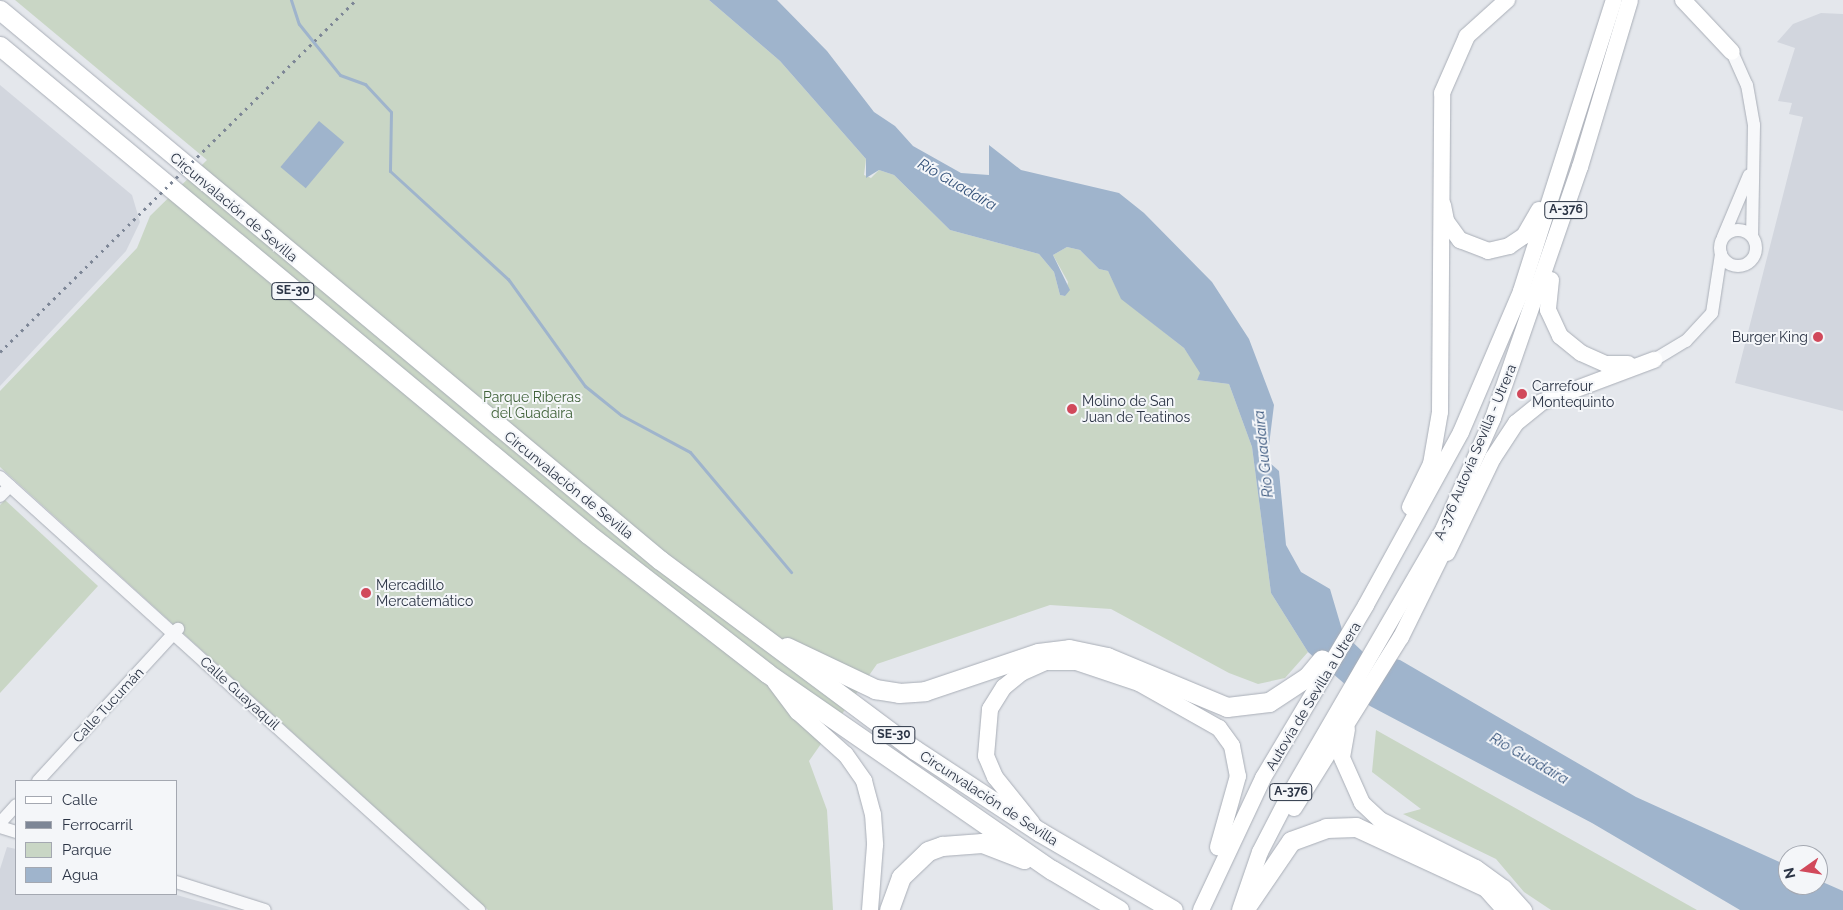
<!DOCTYPE html>
<html>
<head>
<meta charset="utf-8">
<style>
  body { margin:0 }
  #map { position:relative; width:1843px; height:910px; overflow:hidden; background:#e4e7ec; font-family:Raleway,sans-serif }
  div>[style] { position:absolute }
  .built>* { inset:0; background:#d2d6de }
  .green>* { inset:0; background:#c9d6c5 }
  .water>* { inset:0; background:#9fb4cc; transform-origin:0 0 }
  .stream>* { height:3px; margin:-1.5px; padding:0 1.5px; transform-origin:1.5px; border-radius:1.5px; background:#9fb4cc }
  .roads { filter:drop-shadow(0 0 1px #a9aeb7) drop-shadow(0 0 1px #a9aeb7) }
  .minor>* { height:12px; margin:-6px; padding:0 6px; transform-origin:6px; border-radius:6px; background:#f7f8fa }
  .minor>.ring { margin:-6px; padding:0; box-sizing:content-box; background:none; border:12px solid #f7f8fa; border-radius:50% }
  .major>* { height:16px; margin:-8px; padding:0 8px; transform-origin:8px; border-radius:8px; background:#fff }
  .highway>* { height:19px; margin:-9.5px; padding:0 9.5px; transform-origin:9.5px; border-radius:9.5px; background:#fff }
  .rail>* { height:3px; margin-top:-1.5px; transform-origin:0; background:repeating-linear-gradient(90deg,#7d8696 0 2.5px,transparent 0 7.5px) }
  .dots>* { width:14px; height:14px; translate:-50% -50%; box-sizing:border-box; border:2px solid #f4f6f9; border-radius:50% }
  span { translate:-50% -50%; white-space:nowrap; text-align:center; line-height:1.15; -webkit-text-stroke:4px #f4f6f9; paint-order:stroke }
  .shield-label span { padding:1px 4px; background:#f4f6f9; border:1px solid; border-radius:4px; -webkit-text-stroke-width:0 }
  .shield-label { font-size:12px; color:#2b3445; font-weight:700 }
  .street-label { font-size:14px; color:#2b3445 }
  .poi-label { font-size:14px; color:#2b3445 }
  .right { translate:-100% -50%; text-align:right }
  .left { translate:0 -50%; text-align:left }
  .park-label { font-size:14px; color:#3f6138 }
  .water-label { font-size:15px; color:#34527a; font-style:italic }
  .legend { position:absolute; left:15px; top:780px; width:162px; height:115px; box-sizing:border-box; background:#f4f6f9; border:1px solid #a4a8b1; margin:0; padding:6px 9px; list-style:none; font-size:15px; color:#2b3445 }
  .legend li { display:flex; align-items:center; gap:10px; height:25px }
  .legend b { width:25px; border:1px solid #a4a8b1 }
  .north { position:absolute; left:1778px; top:845px; width:50px; height:50px; box-sizing:border-box; background:#f4f6f9; border:1px solid #a4a8b1; border-radius:50%; rotate:257deg; font-size:14px; font-weight:700; line-height:20px; text-align:center; color:#2b3445 }
  .north::after { content:''; display:block; margin:auto; width:18px; height:22px; background:#d1495b; clip-path:polygon(50% 0,100% 100%,50% 72%,0 100%) }
</style>
</head>
<body>
<div id="map">
  <div class="built">
    <div style="clip-path:polygon(1821px 13px,1843px 14px,1843px 411px,1735px 383px,1803px 117px,1789px 114px,1792px 103px,1778px 101px,1795px 48px,1777px 42px,1793px 24px)"></div>
    <div style="clip-path:polygon(0 85px,132px 195px,140px 222px,126px 251px,0 386px)"></div>
    <div style="clip-path:polygon(7px 847px,16px 849px,16px 894px,173px 894px,230px 910px,0 910px,0 869px)"></div>
  </div>
  <div class="green">
    <div style="clip-path:polygon(15px 0,709px 0,780px 61px,866px 159px,864px 175px,871px 178px,879px 170px,894px 175px,950px 230px,1039px 254px,1054px 272px,1060px 295px,1065px 296px,1068px 282px,1053px 255px,1067px 247px,1080px 250px,1099px 269px,1108px 271px,1122px 299px,1184px 348px,1201px 373px,1197px 380px,1229px 384px,1252px 447px,1271px 593px,1308px 652px,1285px 678px,1258px 684px,1229px 673px,1111px 609px,1050px 605px,877px 664px,809px 761px,827px 810px,833px 910px,488px 910px,0 467px,0 391px,137px 248px,150px 216px,207px 160px)"></div>
    <div style="clip-path:polygon(5px 500px,98px 586px,0 693px,0 505px)"></div>
    <div style="clip-path:polygon(1376px 730px,1697px 910px,1551px 910px,1524px 892px,1496px 859px,1403px 814px,1421px 809px,1372px 772px)"></div>
  </div>
  <div class="water">
    <div style="clip-path:polygon(709px 0,777px 0,827px 51px,874px 112px,895px 126px,913px 146px,961px 173px,989px 175px,989px 145px,1021px 170px,1119px 193px,1144px 213px,1212px 282px,1249px 339px,1274px 405px,1268px 453px,1269px 462px,1279px 471px,1286px 545px,1301px 572px,1330px 589px,1343px 633px,1363px 652px,1400px 660px,1636px 797px,1788px 866px,1788px 885px,1818px 885px,1818px 880px,1843px 891px,1843px 910px,1740px 910px,1592px 823px,1370px 706px,1308px 652px,1271px 593px,1252px 447px,1229px 384px,1197px 380px,1200px 373px,1184px 348px,1121px 299px,1108px 271px,1099px 269px,1080px 250px,1067px 247px,1053px 255px,1070px 290px,1065px 296px,1060px 295px,1054px 272px,1039px 254px,950px 230px,894px 175px,879px 170px,866px 178px,866px 159px,780px 61px)"></div>
    <div style="left:319px;top:121px;width:33px;height:60px;rotate:40deg"></div>
  </div>
  <div class="stream">
    <div style="left:291px;top:0;width:25px;rotate:72deg"></div>
    <div style="left:299px;top:24px;width:65px;rotate:51.2deg"></div>
    <div style="left:340px;top:75px;width:27px;rotate:20deg"></div>
    <div style="left:365px;top:84px;width:38px;rotate:47deg"></div>
    <div style="left:391px;top:112px;width:59px;rotate:91deg"></div>
    <div style="left:390px;top:171px;width:160px;rotate:42.5deg"></div>
    <div style="left:508px;top:279px;width:132px;rotate:54.3deg"></div>
    <div style="left:585px;top:386px;width:46px;rotate:38.9deg"></div>
    <div style="left:621px;top:415px;width:78px;rotate:28.2deg"></div>
    <div style="left:690px;top:452px;width:157px;rotate:49.9deg"></div>
  </div>
  <div class="roads">
    <div class="minor">
      <div style="left:1732px;top:52px;width:36px;rotate:66deg"></div>
      <div style="left:1747px;top:85px;width:41px;rotate:80.1deg"></div>
      <div style="left:1754px;top:125px;width:110px;rotate:91deg"></div>
      <div class="ring" style="left:1720px;top:230px;width:24px;height:24px"></div>
      <div style="left:1723px;top:237px;width:67px;rotate:-67.2deg"></div>
      <div style="left:1654px;top:360px;width:37px;rotate:-31deg"></div>
      <div style="left:1686px;top:341px;width:38px;rotate:-47deg"></div>
      <div style="left:1712px;top:313px;width:60px;rotate:-81.3deg"></div>
      <div style="left:0;top:477px;width:646px;rotate:42.11deg"></div>
      <div style="left:0;top:496px;width:14px;rotate:-45deg"></div>
      <div style="left:38px;top:781px;width:207px;rotate:-47.4deg"></div>
      <div style="left:0;top:823px;width:24px;rotate:-48deg"></div>
      <div style="left:0;top:827px;width:17px;rotate:17deg"></div>
      <div style="left:176px;top:882px;width:93px;rotate:17.5deg"></div>
    </div>
    <div class="major">
      <div style="left:1683px;top:0;width:71px;rotate:46.7deg"></div>
      <div style="left:1443px;top:205px;width:16px;rotate:79deg"></div>
      <div style="left:1446px;top:221px;width:24px;rotate:54deg"></div>
      <div style="left:1460px;top:240px;width:30px;rotate:21deg"></div>
      <div style="left:1488px;top:251px;width:22px;rotate:-13deg"></div>
      <div style="left:1509px;top:246px;width:18px;rotate:-34deg"></div>
      <div style="left:1524px;top:236px;width:30px;rotate:-60deg"></div>
      <div style="left:1551px;top:280px;width:30px;rotate:96deg"></div>
      <div style="left:1548px;top:310px;width:29px;rotate:65deg"></div>
      <div style="left:1560px;top:336px;width:27px;rotate:39deg"></div>
      <div style="left:1581px;top:353px;width:27px;rotate:24deg"></div>
      <div style="left:1606px;top:364px;width:22px"></div>
      <div style="left:1410px;top:507px;width:48px;rotate:-64deg"></div>
      <div style="left:1431px;top:464px;width:53px;rotate:-80.2deg"></div>
      <div style="left:1440px;top:412px;width:319px;rotate:-89.6deg"></div>
      <div style="left:1442px;top:93px;width:62px;rotate:-66.3deg"></div>
      <div style="left:1467px;top:36px;width:54px;rotate:-42deg"></div>
      <div style="left:1447px;top:553px;width:106px;rotate:-64.2deg"></div>
      <div style="left:1493px;top:458px;width:42px;rotate:-56.7deg"></div>
      <div style="left:1516px;top:423px;width:33px;rotate:-39deg"></div>
      <div style="left:1542px;top:402px;width:120px;rotate:-20.6deg"></div>
      <div style="left:775px;top:682px;width:38px;rotate:53deg"></div>
      <div style="left:798px;top:712px;width:64px;rotate:41.9deg"></div>
      <div style="left:846px;top:755px;width:32px;rotate:55deg"></div>
      <div style="left:864px;top:781px;width:34px;rotate:75deg"></div>
      <div style="left:873px;top:814px;width:31px;rotate:86deg"></div>
      <div style="left:875px;top:845px;width:65px;rotate:94.4deg"></div>
      <div style="left:1347px;top:729px;width:29px;rotate:100deg"></div>
      <div style="left:1342px;top:758px;width:49px;rotate:66deg"></div>
      <div style="left:1362px;top:803px;width:25px;rotate:43deg"></div>
      <div style="left:1380px;top:820px;width:107px;rotate:26.6deg"></div>
      <div style="left:1476px;top:868px;width:34px;rotate:36deg"></div>
      <div style="left:1504px;top:888px;width:30px;rotate:48deg"></div>
      <div style="left:1294px;top:808px;width:202px;rotate:-58deg"></div>
      <div style="left:1401px;top:637px;width:106px;rotate:-63.7deg"></div>
      <div style="left:1032px;top:823px;width:59px;rotate:-128.8deg"></div>
      <div style="left:995px;top:777px;width:23px;rotate:-113deg"></div>
      <div style="left:986px;top:756px;width:47px;rotate:-85.1deg"></div>
      <div style="left:990px;top:709px;width:26px;rotate:-58deg"></div>
      <div style="left:1004px;top:687px;width:22px;rotate:-39deg"></div>
      <div style="left:1021px;top:673px;width:27px;rotate:-24deg"></div>
      <div style="left:1046px;top:662px;width:30px"></div>
      <div style="left:1076px;top:662px;width:66px;rotate:18.4deg"></div>
      <div style="left:1139px;top:683px;width:92px;rotate:29.4deg"></div>
      <div style="left:1219px;top:728px;width:22px;rotate:54deg"></div>
      <div style="left:1232px;top:746px;width:31px;rotate:79deg"></div>
      <div style="left:1238px;top:776px;width:74px;rotate:105.7deg"></div>
      <div style="left:1201px;top:910px;width:146px;rotate:-64.8deg"></div>
      <div style="left:1263px;top:778px;width:201px;rotate:-59.2deg"></div>
      <div style="left:1366px;top:605px;width:197px;rotate:-61.2deg"></div>
      <div style="left:1461px;top:432px;width:153px;rotate:-66.9deg"></div>
      <div style="left:1521px;top:291px;width:305px;rotate:-72.3deg"></div>
      <div style="left:1240px;top:910px;width:61px;rotate:-71deg"></div>
      <div style="left:1260px;top:852px;width:65px;rotate:-62.7deg"></div>
      <div style="left:1290px;top:794px;width:307px;rotate:-59.9deg"></div>
      <div style="left:1444px;top:528px;width:120px;rotate:-66deg"></div>
      <div style="left:1493px;top:418px;width:266px;rotate:-70.9deg"></div>
      <div style="left:1580px;top:167px;width:174px;rotate:-73.3deg"></div>
    </div>
    <div class="highway">
      <div style="left:0;top:10px;width:859px;rotate:39.81deg"></div>
      <div style="left:660px;top:560px;width:318px;rotate:36.7deg"></div>
      <div style="left:915px;top:750px;width:149px;rotate:33.3deg"></div>
      <div style="left:1040px;top:832px;width:154px;rotate:30.4deg"></div>
      <div style="left:0;top:46px;width:764px;rotate:39.69deg"></div>
      <div style="left:588px;top:534px;width:227px;rotate:37.8deg"></div>
      <div style="left:767px;top:673px;width:346px;rotate:34.7deg"></div>
      <div style="left:1052px;top:870px;width:78px;rotate:30.8deg"></div>
      <div style="left:787px;top:647px;width:98px;rotate:25.5deg"></div>
      <div style="left:875px;top:689px;width:24px;rotate:9deg"></div>
      <div style="left:899px;top:693px;width:26px;rotate:-4deg"></div>
      <div style="left:925px;top:691px;width:119px;rotate:-18.6deg"></div>
      <div style="left:1038px;top:653px;width:31px;rotate:-7deg"></div>
      <div style="left:1069px;top:649px;width:39px;rotate:12deg"></div>
      <div style="left:1107px;top:657px;width:130px;rotate:22.6deg"></div>
      <div style="left:1227px;top:707px;width:42px;rotate:-6.8deg"></div>
      <div style="left:1269px;top:702px;width:45px;rotate:-33.3deg"></div>
      <div style="left:1307px;top:677px;width:23px;rotate:-50deg"></div>
      <div style="left:889px;top:910px;width:35px;rotate:-70deg"></div>
      <div style="left:901px;top:877px;width:37px;rotate:-44deg"></div>
      <div style="left:928px;top:851px;width:15px;rotate:-20deg"></div>
      <div style="left:942px;top:846px;width:40px;rotate:-4.3deg"></div>
      <div style="left:982px;top:843px;width:45px;rotate:20.9deg"></div>
      <div style="left:1244px;top:910px;width:83px;rotate:-55.7deg"></div>
      <div style="left:1291px;top:841px;width:37px;rotate:-20deg"></div>
      <div style="left:1326px;top:828px;width:30px;rotate:-2deg"></div>
      <div style="left:1356px;top:827px;width:143px;rotate:24.8deg"></div>
      <div style="left:1486px;top:887px;width:31px;rotate:48deg"></div>
    </div>
  </div>
  <div class="rail">
    <div style="left:0;top:352px;width:501px;rotate:-44.68deg"></div>
  </div>
  <div class="dots">
    <div style="left:1818px;top:337px;background:#d1495b"></div>
    <div style="left:1522px;top:394px;background:#d1495b"></div>
    <div style="left:1072px;top:409px;background:#d1495b"></div>
    <div style="left:366px;top:593px;background:#d1495b"></div>
  </div>
  <div class="shield-label">
    <span style="left:1566px;top:210px">A-376</span>
    <span style="left:293px;top:291px">SE-30</span>
    <span style="left:894px;top:735px">SE-30</span>
    <span style="left:1291px;top:792px">A-376</span>
  </div>
  <div class="street-label">
    <span style="left:234px;top:207px;rotate:40deg">Circunvalación de Sevilla</span>
    <span style="left:1475px;top:452px;rotate:-67deg">A-376 Autovía Sevilla - Utrera</span>
    <span style="left:569px;top:485px;rotate:39deg">Circunvalación de Sevilla</span>
    <span style="left:240px;top:693px;rotate:42deg">Calle Guayaquil</span>
    <span style="left:1313px;top:696px;rotate:-59deg">Autovía de Sevilla a Utrera</span>
    <span style="left:108px;top:705px;rotate:-47deg">Calle Tucumán</span>
    <span style="left:989px;top:798px;rotate:33deg">Circunvalación de Sevilla</span>
  </div>
  <div class="poi-label">
    <span class="right" style="left:1808px;top:337px">Burger King</span>
    <span class="left" style="left:1532px;top:394px">Carrefour<br>Montequinto</span>
    <span class="left" style="left:1082px;top:409px">Molino de San<br>Juan de Teatinos</span>
    <span class="left" style="left:376px;top:593px">Mercadillo<br>Mercatemático</span>
  </div>
  <div class="park-label">
    <span style="left:532px;top:405px">Parque Riberas<br>del Guadaira</span>
  </div>
  <div class="water-label">
    <span style="left:957px;top:185px;rotate:30deg">Río Guadaíra</span>
    <span style="left:1264px;top:454px;rotate:-96deg">Río Guadaíra</span>
    <span style="left:1529px;top:759px;rotate:30deg">Río Guadaíra</span>
  </div>
  <ul class="legend">
  <li><b style="height:6px;background:#fff"></b>Calle</li>
  <li><b style="height:6px;background:#7d8696"></b>Ferrocarril</li>
  <li><b style="height:14px;background:#c9d6c5"></b>Parque</li>
  <li><b style="height:14px;background:#9fb4cc"></b>Agua</li>
  </ul>
  <div class="north">N</div>
</div>
</body>
</html>
